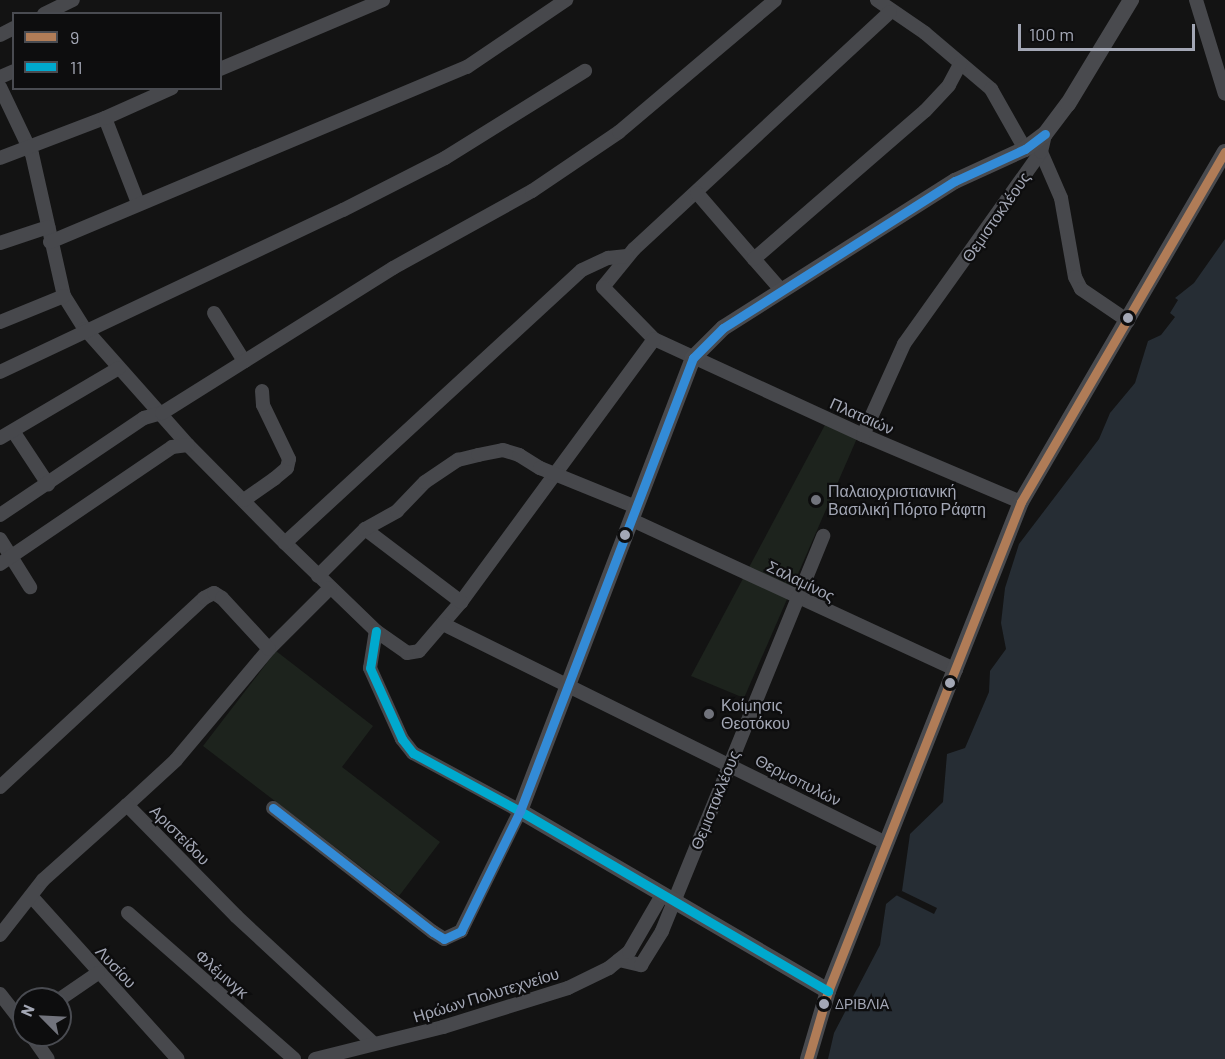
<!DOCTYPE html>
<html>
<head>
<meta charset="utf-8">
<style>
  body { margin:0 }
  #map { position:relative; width:1225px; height:1059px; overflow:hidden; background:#131313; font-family:Barlow,sans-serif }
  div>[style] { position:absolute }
  .green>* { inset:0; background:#1d231d }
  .water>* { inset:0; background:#262d34 }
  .pier>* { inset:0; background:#131313 }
  .minor>* { height:14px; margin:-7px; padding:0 7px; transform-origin:7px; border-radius:7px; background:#47484c }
  .major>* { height:16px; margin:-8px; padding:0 8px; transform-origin:8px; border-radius:8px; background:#494a4e }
  .bus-1>* { height:9px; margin:-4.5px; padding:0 4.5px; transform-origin:4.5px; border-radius:4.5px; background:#b07c57 }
  .bus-2>* { height:9px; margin:-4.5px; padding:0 4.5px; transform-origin:4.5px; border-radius:4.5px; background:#00a9ce }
  .bus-3>* { height:9px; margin:-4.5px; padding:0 4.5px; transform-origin:4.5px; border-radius:4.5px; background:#338bd7 }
  .dots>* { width:16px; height:16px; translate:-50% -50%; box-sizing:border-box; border:3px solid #0d0d0e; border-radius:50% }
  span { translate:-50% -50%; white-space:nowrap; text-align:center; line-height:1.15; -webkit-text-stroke:4.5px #0d0d0e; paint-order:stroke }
  .bus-label { font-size:14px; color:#a3a7b5 }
  .left { translate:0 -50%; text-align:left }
  .street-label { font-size:16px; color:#a3a7b5 }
  .poi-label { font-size:16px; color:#a3a7b5 }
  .legend { position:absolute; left:12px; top:12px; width:210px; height:78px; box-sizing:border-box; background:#0d0d0e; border:2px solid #494b51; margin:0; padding:8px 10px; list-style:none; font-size:18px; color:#a3a7b5 }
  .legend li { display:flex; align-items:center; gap:12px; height:30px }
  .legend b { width:30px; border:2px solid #494b51 }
  .north { position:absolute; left:12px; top:987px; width:60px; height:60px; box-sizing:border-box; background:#0d0d0e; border:2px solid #494b51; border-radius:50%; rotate:294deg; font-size:16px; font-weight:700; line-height:24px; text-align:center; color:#a3a7b5 }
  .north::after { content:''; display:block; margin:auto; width:21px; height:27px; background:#71737c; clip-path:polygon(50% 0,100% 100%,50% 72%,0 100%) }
  .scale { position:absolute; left:1018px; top:24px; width:177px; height:27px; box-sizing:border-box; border:3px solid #a3a7b5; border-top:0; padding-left:8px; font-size:18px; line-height:21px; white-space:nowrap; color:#a3a7b5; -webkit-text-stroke:4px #0d0d0e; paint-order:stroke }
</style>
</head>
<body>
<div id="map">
  <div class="green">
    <div style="clip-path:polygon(826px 423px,858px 436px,744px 698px,691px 676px)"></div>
    <div style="clip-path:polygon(276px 651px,373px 726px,342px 767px,440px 842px,399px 896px,203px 746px)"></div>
  </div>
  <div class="water">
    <div style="clip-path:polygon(1225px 239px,1225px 1059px,828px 1059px,834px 1033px,880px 945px,886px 904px,902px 891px,910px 834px,943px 802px,947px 754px,965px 748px,989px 692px,990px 671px,1006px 649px,1001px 623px,1005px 588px,1019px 544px,1099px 439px,1110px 413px,1135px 383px,1148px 341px,1161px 335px,1175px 317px,1170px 313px,1178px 300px,1175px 298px,1194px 283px)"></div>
  </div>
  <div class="pier">
    <div style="clip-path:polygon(902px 891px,937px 908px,934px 914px,894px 894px)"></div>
  </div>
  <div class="minor">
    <div style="left:877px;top:0;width:58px;rotate:34.5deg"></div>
    <div style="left:925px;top:33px;width:87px;rotate:40.3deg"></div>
    <div style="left:991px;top:89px;width:69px;rotate:60.5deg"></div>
    <div style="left:1196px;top:0;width:98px;rotate:72.9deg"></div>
    <div style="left:890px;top:12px;width:349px;rotate:137.2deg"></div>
    <div style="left:634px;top:249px;width:49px;rotate:129.2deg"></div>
    <div style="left:603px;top:287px;width:73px;rotate:45.6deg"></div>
    <div style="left:654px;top:339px;width:230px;rotate:24.7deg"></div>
    <div style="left:863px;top:435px;width:172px;rotate:23deg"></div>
    <div style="left:44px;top:14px;width:32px;rotate:-26deg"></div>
    <div style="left:0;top:35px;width:16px;rotate:-27deg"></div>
    <div style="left:220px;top:69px;width:177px;rotate:-22.9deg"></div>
    <div style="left:0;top:77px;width:15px;rotate:-23deg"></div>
    <div style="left:0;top:87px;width:74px;rotate:64.5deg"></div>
    <div style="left:32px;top:154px;width:146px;rotate:77.3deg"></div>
    <div style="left:64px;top:296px;width:39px;rotate:58deg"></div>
    <div style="left:85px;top:329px;width:155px;rotate:48.4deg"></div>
    <div style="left:188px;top:445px;width:138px;rotate:45.3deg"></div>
    <div style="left:285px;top:543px;width:127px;rotate:44deg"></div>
    <div style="left:376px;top:631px;width:38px;rotate:35deg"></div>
    <div style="left:407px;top:653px;width:12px;rotate:-9deg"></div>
    <div style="left:419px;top:651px;width:65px;rotate:-49.4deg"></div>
    <div style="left:461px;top:602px;width:326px;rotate:-53.7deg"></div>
    <div style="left:1041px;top:152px;width:50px;rotate:66.5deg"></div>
    <div style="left:1061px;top:198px;width:80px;rotate:80deg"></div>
    <div style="left:1075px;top:277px;width:13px;rotate:63deg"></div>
    <div style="left:1081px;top:289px;width:57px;rotate:34.2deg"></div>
    <div style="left:0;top:158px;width:112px;rotate:-20.9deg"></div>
    <div style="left:697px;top:193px;width:87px;rotate:49.2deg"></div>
    <div style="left:138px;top:203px;width:91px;rotate:-111.2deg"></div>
    <div style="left:105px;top:118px;width:73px;rotate:-24.1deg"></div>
    <div style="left:50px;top:242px;width:452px;rotate:-22.8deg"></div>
    <div style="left:467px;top:67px;width:120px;rotate:-34.1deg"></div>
    <div style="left:0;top:243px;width:51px;rotate:-18.4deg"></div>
    <div style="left:782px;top:291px;width:43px;rotate:-131.2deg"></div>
    <div style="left:754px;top:259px;width:226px;rotate:-40.9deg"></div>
    <div style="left:925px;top:111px;width:35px;rotate:-47deg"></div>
    <div style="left:949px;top:85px;width:24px;rotate:-62deg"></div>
    <div style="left:214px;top:313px;width:57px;rotate:58deg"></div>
    <div style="left:0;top:322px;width:69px;rotate:-22.1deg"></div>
    <div style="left:0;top:372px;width:379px;rotate:-25.3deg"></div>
    <div style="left:343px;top:210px;width:114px;rotate:-27deg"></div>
    <div style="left:445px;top:158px;width:165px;rotate:-31.9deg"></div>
    <div style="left:13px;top:431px;width:64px;rotate:56.6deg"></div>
    <div style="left:863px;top:435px;width:100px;rotate:-65.7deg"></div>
    <div style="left:904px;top:344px;width:236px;rotate:-54.5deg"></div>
    <div style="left:1041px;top:152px;width:18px;rotate:-77deg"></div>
    <div style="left:0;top:438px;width:138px;rotate:-30.5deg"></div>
    <div style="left:244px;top:500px;width:37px;rotate:-35deg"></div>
    <div style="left:274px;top:479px;width:17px;rotate:-40deg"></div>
    <div style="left:287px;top:468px;width:9px;rotate:-77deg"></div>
    <div style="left:289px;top:459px;width:60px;rotate:-115.7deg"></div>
    <div style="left:263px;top:405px;width:14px;rotate:-94deg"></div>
    <div style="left:0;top:515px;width:174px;rotate:-34deg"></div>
    <div style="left:144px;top:418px;width:19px;rotate:-16deg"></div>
    <div style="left:162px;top:413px;width:273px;rotate:-32.1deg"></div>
    <div style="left:393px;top:268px;width:159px;rotate:-29deg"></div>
    <div style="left:532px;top:191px;width:105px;rotate:-34.1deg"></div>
    <div style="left:619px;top:132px;width:204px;rotate:-40.2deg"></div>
    <div style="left:632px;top:520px;width:357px;rotate:24.8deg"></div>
    <div style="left:365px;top:529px;width:121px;rotate:37.2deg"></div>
    <div style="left:0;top:539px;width:57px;rotate:58deg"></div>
    <div style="left:285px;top:543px;width:403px;rotate:-42.6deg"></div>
    <div style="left:582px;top:270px;width:29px;rotate:-25deg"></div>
    <div style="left:608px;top:258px;width:19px;rotate:-6deg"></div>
    <div style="left:0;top:564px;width:208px;rotate:-34.2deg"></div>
    <div style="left:172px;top:447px;width:16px;rotate:-7deg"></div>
    <div style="left:318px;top:576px;width:66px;rotate:-45deg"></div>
    <div style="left:365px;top:529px;width:37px;rotate:-29deg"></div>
    <div style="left:397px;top:511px;width:40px;rotate:-46deg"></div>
    <div style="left:425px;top:482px;width:40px;rotate:-34deg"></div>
    <div style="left:458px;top:460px;width:21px;rotate:-14deg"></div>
    <div style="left:478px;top:455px;width:25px;rotate:-11deg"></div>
    <div style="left:503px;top:450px;width:17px;rotate:17deg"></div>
    <div style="left:519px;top:455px;width:25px;rotate:32deg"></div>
    <div style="left:540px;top:468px;width:104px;rotate:22.1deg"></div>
    <div style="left:330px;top:588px;width:86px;rotate:135deg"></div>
    <div style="left:269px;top:649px;width:145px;rotate:130deg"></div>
    <div style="left:176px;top:760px;width:67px;rotate:137.4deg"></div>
    <div style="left:127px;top:805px;width:156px;rotate:45.5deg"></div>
    <div style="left:236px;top:916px;width:187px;rotate:42.8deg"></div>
    <div style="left:443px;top:624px;width:493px;rotate:26.3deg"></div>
    <div style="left:0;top:787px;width:278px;rotate:-42.8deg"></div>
    <div style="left:204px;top:598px;width:11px;rotate:-27deg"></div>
    <div style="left:214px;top:593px;width:9px;rotate:32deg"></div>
    <div style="left:222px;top:598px;width:69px;rotate:47.3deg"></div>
    <div style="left:273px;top:808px;width:202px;rotate:37.8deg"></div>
    <div style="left:433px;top:932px;width:13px;rotate:32deg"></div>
    <div style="left:444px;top:939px;width:19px;rotate:-25deg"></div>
    <div style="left:461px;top:931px;width:134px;rotate:-63.8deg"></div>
    <div style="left:520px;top:811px;width:122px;rotate:-151.5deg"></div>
    <div style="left:413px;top:753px;width:18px;rotate:-128deg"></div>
    <div style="left:402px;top:739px;width:78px;rotate:-114.3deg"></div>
    <div style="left:370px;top:668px;width:37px;rotate:-81deg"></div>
    <div style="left:31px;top:896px;width:219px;rotate:48deg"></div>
    <div style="left:128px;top:913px;width:221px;rotate:41.3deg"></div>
    <div style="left:0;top:935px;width:70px;rotate:-52deg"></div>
    <div style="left:43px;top:880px;width:113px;rotate:-41.8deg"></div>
    <div style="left:619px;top:960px;width:23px;rotate:13deg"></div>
    <div style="left:641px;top:965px;width:40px;rotate:-58deg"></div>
    <div style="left:662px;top:931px;width:427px;rotate:-67.8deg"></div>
    <div style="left:0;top:994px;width:39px;rotate:52deg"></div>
    <div style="left:60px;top:999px;width:46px;rotate:-34.4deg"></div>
    <div style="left:31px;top:1035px;width:29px;rotate:55deg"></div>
    <div style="left:315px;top:1059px;width:132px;rotate:-14deg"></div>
    <div style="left:443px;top:1027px;width:131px;rotate:-17.3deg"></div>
    <div style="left:568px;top:988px;width:46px;rotate:-26deg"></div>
    <div style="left:609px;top:968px;width:26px;rotate:-39deg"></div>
    <div style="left:629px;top:952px;width:66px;rotate:-59.9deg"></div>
  </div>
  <div class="major">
    <div style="left:828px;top:991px;width:357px;rotate:-149.7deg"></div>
    <div style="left:520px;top:811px;width:485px;rotate:-69.1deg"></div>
    <div style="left:693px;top:358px;width:42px;rotate:-45deg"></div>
    <div style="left:723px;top:328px;width:275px;rotate:-32.4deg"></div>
    <div style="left:955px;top:181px;width:77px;rotate:-24.6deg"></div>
    <div style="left:1025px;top:149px;width:25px;rotate:-37deg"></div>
    <div style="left:1045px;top:134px;width:38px;rotate:-53deg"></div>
    <div style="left:1068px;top:104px;width:122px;rotate:-58.8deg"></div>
    <div style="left:808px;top:1059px;width:71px;rotate:-73.6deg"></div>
    <div style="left:828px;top:991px;width:526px;rotate:-68.46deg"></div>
    <div style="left:1021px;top:502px;width:405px;rotate:-59.8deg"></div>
  </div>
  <div class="bus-1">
    <div style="left:808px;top:1059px;width:71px;rotate:-73.6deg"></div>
    <div style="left:828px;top:991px;width:526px;rotate:-68.46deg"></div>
    <div style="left:1021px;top:502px;width:405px;rotate:-59.8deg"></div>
  </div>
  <div class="bus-2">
    <div style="left:376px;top:631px;width:37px;rotate:99deg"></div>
    <div style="left:370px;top:668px;width:78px;rotate:65.7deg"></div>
    <div style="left:402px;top:739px;width:18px;rotate:52deg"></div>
    <div style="left:413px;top:753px;width:122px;rotate:28.5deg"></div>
    <div style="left:520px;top:811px;width:357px;rotate:30.3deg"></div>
  </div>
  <div class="bus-3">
    <div style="left:273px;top:808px;width:202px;rotate:37.8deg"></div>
    <div style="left:433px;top:932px;width:13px;rotate:32deg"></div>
    <div style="left:444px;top:939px;width:19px;rotate:-25deg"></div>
    <div style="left:461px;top:931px;width:134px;rotate:-63.8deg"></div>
    <div style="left:520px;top:811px;width:485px;rotate:-69.1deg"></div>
    <div style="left:693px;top:358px;width:42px;rotate:-45deg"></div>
    <div style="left:723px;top:328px;width:275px;rotate:-32.4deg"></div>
    <div style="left:955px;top:181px;width:77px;rotate:-24.6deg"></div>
    <div style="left:1025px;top:149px;width:25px;rotate:-37deg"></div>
  </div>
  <div class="dots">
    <div style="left:1128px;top:318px;background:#a3a7b5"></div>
    <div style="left:816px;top:500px;background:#71737c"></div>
    <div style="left:625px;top:535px;background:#a3a7b5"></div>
    <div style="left:950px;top:683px;background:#a3a7b5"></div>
    <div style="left:709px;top:714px;background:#71737c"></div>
    <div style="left:824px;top:1004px;background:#a3a7b5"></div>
  </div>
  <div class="bus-label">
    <span class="left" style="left:835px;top:1004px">ΔΡΙΒΛΙΑ</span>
  </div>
  <div class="street-label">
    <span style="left:996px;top:217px;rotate:-55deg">Θεμιστοκλέους</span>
    <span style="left:862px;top:416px;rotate:24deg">Πλαταιών</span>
    <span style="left:801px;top:581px;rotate:26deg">Σαλαμίνος</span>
    <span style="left:798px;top:780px;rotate:27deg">Θερμοπυλών</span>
    <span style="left:715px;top:800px;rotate:-68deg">Θεμιστοκλέους</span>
    <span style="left:180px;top:835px;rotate:45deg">Αριστείδου</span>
    <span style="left:116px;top:967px;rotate:47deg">Λυσίου</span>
    <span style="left:222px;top:974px;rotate:41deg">Φλέμινγκ</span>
    <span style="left:486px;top:995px;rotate:-17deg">Ηρώων Πολυτεχνείου</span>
  </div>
  <div class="poi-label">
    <span class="left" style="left:828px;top:500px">Παλαιοχριστιανική<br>Βασιλική Πόρτο Ράφτη</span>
    <span class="left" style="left:721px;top:714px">Κοίμησις<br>Θεοτόκου</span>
  </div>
  <ul class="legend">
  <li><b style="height:8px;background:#b07c57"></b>9</li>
  <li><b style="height:8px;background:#00a9ce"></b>11</li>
  </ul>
  <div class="north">N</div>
  <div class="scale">100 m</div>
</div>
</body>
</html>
